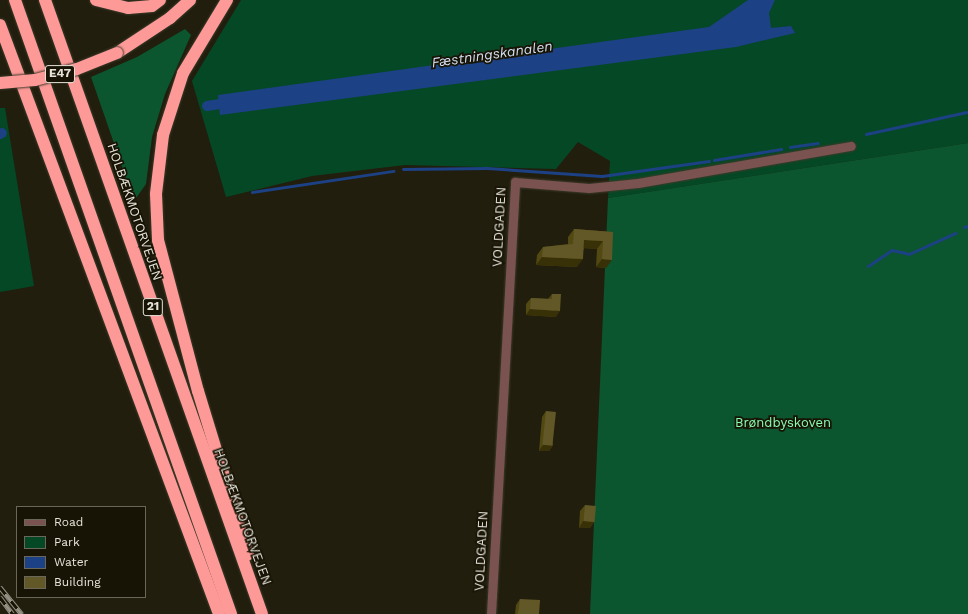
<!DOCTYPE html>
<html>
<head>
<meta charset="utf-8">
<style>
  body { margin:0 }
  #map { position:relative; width:968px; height:614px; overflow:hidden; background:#211e0e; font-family:"Work Sans",sans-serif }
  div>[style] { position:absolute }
  .green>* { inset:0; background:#054825 }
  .forest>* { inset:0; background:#0b562e }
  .water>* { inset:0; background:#1c4184 }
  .stream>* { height:3px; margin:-1.5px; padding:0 1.5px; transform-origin:1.5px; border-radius:1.5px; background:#1c4184 }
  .canal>* { height:10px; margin:-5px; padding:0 5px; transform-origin:5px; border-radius:5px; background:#1c4184 }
  .roads { filter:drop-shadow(0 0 1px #3d3a2a) drop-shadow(0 0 1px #3d3a2a) }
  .street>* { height:9px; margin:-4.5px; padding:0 4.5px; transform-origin:4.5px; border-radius:4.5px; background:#7a5250 }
  .highway>* { height:12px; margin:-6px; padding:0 6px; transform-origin:6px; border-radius:6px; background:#fd9997 }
  .rail>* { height:4.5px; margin-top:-2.25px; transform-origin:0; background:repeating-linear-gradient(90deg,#181405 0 9px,#969386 0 18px); box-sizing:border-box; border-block:1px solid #969386 }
  .bridges { filter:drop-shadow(0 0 1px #3d3a2a) drop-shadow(0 0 1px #3d3a2a) }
  .highway-bridge>* { height:12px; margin:-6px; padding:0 6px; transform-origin:6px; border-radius:6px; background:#fd9997 }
  .wall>* { inset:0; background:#524811 }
  .shaded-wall>* { inset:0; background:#383007 }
  .building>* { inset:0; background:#625827; transform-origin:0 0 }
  span { translate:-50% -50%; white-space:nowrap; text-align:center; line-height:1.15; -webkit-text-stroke:3.5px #181405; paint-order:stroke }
  .shield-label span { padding:1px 3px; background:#181405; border:1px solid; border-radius:3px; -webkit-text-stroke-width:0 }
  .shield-label { font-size:12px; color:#e6e3d9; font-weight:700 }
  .street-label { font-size:13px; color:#e6e3d9 }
  .park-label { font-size:13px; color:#88fcb0 }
  .water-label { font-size:14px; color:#d4dff3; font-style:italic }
  .legend { position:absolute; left:16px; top:506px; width:130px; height:92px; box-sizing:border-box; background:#181405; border:1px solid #6a675a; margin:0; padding:5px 7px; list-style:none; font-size:12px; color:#e6e3d9 }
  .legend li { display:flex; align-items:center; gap:8px; height:20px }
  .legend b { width:20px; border:1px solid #6a675a }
</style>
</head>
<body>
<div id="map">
  <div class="green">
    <div style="clip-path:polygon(241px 0,968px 0,968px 143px,608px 198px,610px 161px,578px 142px,556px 169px,405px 165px,312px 176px,226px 197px,192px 81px)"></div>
    <div style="clip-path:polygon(0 108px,5px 108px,34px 286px,0 292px)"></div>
  </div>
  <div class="forest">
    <div style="clip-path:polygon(185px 29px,191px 35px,165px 94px,152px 137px,146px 184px,134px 201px,91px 77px,137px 57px)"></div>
    <div style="clip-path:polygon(968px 143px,968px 614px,590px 614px,608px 198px)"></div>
  </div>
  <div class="water">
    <div style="clip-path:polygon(748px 0,775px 0,769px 13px,771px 28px,791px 26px,795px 33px,736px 47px,220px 115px,218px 95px,709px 27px)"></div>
  </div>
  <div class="stream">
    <div style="left:866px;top:134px;width:103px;rotate:-12.3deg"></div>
    <div style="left:790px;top:147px;width:28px;rotate:-8deg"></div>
    <div style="left:714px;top:160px;width:68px;rotate:-9.3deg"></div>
    <div style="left:403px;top:169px;width:84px;rotate:-0.7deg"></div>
    <div style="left:487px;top:168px;width:115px;rotate:4deg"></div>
    <div style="left:602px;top:176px;width:108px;rotate:-8deg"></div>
    <div style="left:252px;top:192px;width:143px;rotate:-8.5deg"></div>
    <div style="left:964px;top:227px;width:4px;rotate:-14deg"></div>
    <div style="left:868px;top:266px;width:29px;rotate:-34deg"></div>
    <div style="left:892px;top:250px;width:17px;rotate:13deg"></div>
    <div style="left:909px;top:254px;width:51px;rotate:-24.5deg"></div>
  </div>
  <div class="canal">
    <div style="left:207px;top:106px;width:25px;rotate:-9deg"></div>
    <div style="left:0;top:134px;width:2px;rotate:-27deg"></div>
  </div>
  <div class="roads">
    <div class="street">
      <div style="left:491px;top:614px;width:433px;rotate:-86.8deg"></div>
      <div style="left:515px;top:182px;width:74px;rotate:4.6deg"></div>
      <div style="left:589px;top:188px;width:49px;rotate:-5.8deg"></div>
      <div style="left:638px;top:183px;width:216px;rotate:-9.9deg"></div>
    </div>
    <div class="highway">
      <div style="left:15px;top:0;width:651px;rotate:70.62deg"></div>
      <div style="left:45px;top:0;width:651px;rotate:70.54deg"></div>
      <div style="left:96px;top:0;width:33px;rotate:14deg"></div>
      <div style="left:128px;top:8px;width:24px;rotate:-5deg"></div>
      <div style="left:152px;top:6px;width:10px;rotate:-37deg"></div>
      <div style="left:227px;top:0;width:85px;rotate:121.1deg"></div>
      <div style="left:183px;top:73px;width:65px;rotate:107.9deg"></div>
      <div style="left:163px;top:135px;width:59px;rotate:96.8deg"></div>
      <div style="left:156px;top:194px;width:46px;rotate:87.5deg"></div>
      <div style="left:158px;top:240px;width:156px;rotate:75.2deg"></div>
      <div style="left:198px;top:391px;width:171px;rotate:73deg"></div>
      <div style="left:0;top:25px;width:628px;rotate:69.6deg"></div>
      <div style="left:117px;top:53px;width:64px;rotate:-33.4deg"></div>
      <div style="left:170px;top:18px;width:27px;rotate:-42deg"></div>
    </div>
  </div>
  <div class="rail">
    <div style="left:0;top:587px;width:35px;rotate:51deg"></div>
    <div style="left:0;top:597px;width:21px;rotate:53deg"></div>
  </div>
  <div class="bridges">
    <div class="highway-bridge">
      <div style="left:0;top:83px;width:35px;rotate:-5deg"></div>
      <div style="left:35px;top:80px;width:43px;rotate:-14.7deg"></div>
      <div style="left:77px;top:69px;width:43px;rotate:-21.8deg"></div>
    </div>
  </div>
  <div class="wall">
    <div style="clip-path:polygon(574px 229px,613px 232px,606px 268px,596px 267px,597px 249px,584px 248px,577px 267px,536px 265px,537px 255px,543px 247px,568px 244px,568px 237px)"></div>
    <div style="clip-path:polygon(552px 294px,556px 317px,526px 315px,526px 304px,531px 298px,548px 299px)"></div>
    <div style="clip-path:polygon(546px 411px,553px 445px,549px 451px,539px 451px,542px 417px)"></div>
    <div style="clip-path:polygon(585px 505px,594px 522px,590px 528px,579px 528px,580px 511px)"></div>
    <div style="clip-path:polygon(520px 599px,539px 614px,515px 614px,516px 605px)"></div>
  </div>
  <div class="shaded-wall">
    <div style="clip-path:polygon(584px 240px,603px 241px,597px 249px,579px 248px)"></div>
    <div style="clip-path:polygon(542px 257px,583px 259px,577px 267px,536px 265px)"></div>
    <div style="clip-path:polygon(602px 259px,612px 260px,606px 268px,596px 267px)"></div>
    <div style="clip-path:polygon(530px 309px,560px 311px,556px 317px,526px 315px)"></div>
    <div style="clip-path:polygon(543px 445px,553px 445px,549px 451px,539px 451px)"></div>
    <div style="clip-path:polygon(583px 521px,594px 522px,590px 528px,579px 528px)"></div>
  </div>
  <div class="building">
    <div style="clip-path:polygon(574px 229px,613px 232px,612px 260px,602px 259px,603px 241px,584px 240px,583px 259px,542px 257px,543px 247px,573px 244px)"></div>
    <div style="clip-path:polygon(552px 294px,561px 294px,560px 311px,530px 309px,531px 298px,552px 299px)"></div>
    <div style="left:546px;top:411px;width:10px;height:34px;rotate:6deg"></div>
    <div style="left:585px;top:505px;width:11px;height:16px;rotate:5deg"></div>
    <div style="clip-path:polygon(520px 599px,540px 600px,539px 614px,518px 614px)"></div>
  </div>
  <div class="shield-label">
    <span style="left:60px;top:74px">E47</span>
    <span style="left:153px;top:307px">21</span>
  </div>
  <div class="street-label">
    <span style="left:134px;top:212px;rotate:71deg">HOLBÆKMOTORVEJEN</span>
    <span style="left:500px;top:227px;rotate:-87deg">VOLDGADEN</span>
    <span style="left:242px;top:517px;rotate:70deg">HOLBÆKMOTORVEJEN</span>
    <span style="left:482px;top:551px;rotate:-87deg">VOLDGADEN</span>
  </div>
  <div class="park-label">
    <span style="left:783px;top:423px">Brøndbyskoven</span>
  </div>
  <div class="water-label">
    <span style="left:492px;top:54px;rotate:-8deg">Fæstningskanalen</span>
  </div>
  <ul class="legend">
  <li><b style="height:5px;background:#7a5250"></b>Road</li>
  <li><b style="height:11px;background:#054825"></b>Park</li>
  <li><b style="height:11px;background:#1c4184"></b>Water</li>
  <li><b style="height:11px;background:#625827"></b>Building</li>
  </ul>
</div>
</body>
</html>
